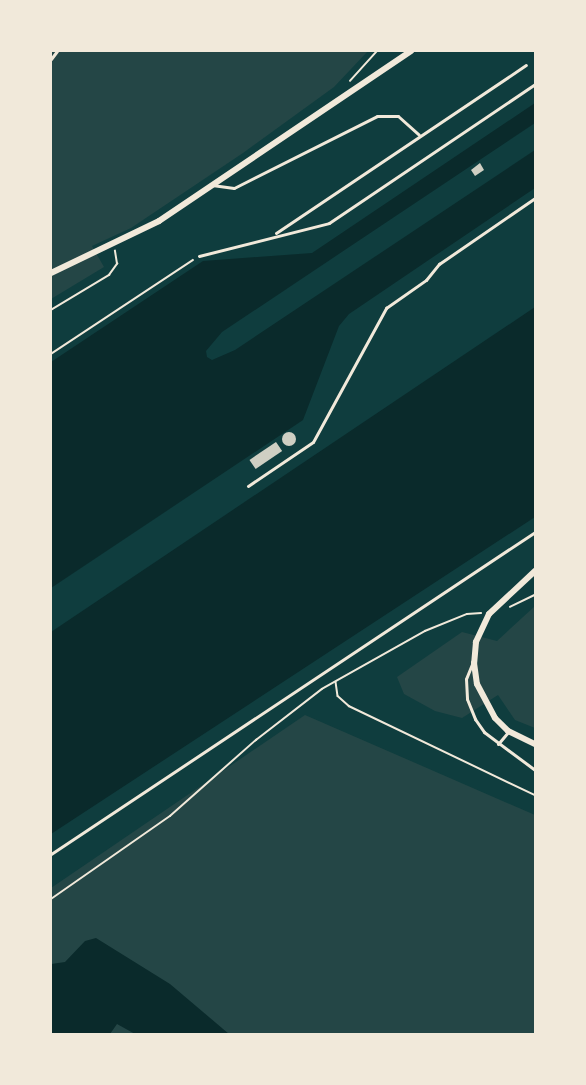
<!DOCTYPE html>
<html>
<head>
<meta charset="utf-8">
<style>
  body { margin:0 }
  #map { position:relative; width:586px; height:1085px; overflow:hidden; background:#0f3d3e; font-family:Figtree,sans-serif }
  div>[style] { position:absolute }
  .green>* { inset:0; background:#244646 }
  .water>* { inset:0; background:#0a2a2b }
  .building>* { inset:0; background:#cfcfc3; transform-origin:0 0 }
  .round { border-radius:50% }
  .path>* { height:1.5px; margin:-0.75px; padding:0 0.75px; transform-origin:0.75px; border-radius:0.75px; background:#f1e9da }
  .service>* { height:3px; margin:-1.5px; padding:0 1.5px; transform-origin:1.5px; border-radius:1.5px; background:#f1e9da }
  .minor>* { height:6px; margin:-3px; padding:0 3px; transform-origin:3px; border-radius:3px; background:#f1e9da }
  span { translate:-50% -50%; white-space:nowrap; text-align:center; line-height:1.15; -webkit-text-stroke:4.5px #f1e9da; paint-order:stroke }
  .frame { position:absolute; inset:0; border:52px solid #f1e9da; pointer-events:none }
</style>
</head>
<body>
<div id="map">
  <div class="green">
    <div style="clip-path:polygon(51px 51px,368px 51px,334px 87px,243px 153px,131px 228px,92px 246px,104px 267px,51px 299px)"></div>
    <div style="clip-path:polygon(535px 606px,535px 728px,515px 720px,498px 695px,462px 718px,435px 711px,404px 694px,397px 677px,462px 632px,497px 641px)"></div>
    <div style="clip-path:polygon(305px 715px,535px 815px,535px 1034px,51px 1034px,51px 888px)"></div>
  </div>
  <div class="water">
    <div style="clip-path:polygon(535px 103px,535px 123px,222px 332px,206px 351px,207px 357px,212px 360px,235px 350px,535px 150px,535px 188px,349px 314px,339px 326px,303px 420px,51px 588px,51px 362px,203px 261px,312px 253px)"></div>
    <div style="clip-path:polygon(535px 307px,535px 517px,51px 834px,51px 632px)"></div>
    <div style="clip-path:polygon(96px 938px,170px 984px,229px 1034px,135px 1034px,117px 1024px,110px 1034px,51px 1034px,51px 964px,65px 962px,85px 941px)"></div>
  </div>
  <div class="building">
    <div style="clip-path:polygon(480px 163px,484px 170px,475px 176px,471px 170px)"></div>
    <div class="round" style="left:282px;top:432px;width:14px;height:14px"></div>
    <div style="left:276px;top:442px;width:11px;height:32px;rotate:56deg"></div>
  </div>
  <div class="path">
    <div style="left:350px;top:81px;width:40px;rotate:-48deg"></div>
    <div style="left:51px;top:310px;width:68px;rotate:-31.1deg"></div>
    <div style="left:109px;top:275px;width:14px;rotate:-54deg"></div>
    <div style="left:117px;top:264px;width:13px;rotate:-99deg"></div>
    <div style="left:51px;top:354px;width:170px;rotate:-33.5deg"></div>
    <div style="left:510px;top:607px;width:28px;rotate:-26deg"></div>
    <div style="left:336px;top:682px;width:14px;rotate:82deg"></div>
    <div style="left:338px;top:696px;width:15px;rotate:42deg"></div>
    <div style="left:349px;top:706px;width:206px;rotate:25.6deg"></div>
    <div style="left:51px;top:899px;width:145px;rotate:-34.9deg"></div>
    <div style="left:170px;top:816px;width:115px;rotate:-41.5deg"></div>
    <div style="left:256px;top:740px;width:83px;rotate:-37.7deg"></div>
    <div style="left:322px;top:689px;width:118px;rotate:-29.4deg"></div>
    <div style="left:425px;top:631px;width:45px;rotate:-22deg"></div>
    <div style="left:467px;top:614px;width:14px;rotate:-4deg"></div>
  </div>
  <div class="service">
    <div style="left:51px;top:59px;width:10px;rotate:-53deg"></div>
    <div style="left:212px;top:185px;width:22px;rotate:8deg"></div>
    <div style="left:234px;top:188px;width:160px;rotate:-26.7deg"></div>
    <div style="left:377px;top:116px;width:21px"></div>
    <div style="left:398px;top:116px;width:28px;rotate:42deg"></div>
    <div style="left:276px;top:233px;width:301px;rotate:-33.9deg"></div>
    <div style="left:199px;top:256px;width:134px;rotate:-14.2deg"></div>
    <div style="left:329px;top:223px;width:249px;rotate:-34deg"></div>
    <div style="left:248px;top:486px;width:78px;rotate:-34.1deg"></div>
    <div style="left:313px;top:442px;width:153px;rotate:-61.4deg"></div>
    <div style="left:386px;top:308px;width:49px;rotate:-35deg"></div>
    <div style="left:426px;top:280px;width:21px;rotate:-51deg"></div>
    <div style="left:439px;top:264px;width:116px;rotate:-34.5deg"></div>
    <div style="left:472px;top:664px;width:16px;rotate:112deg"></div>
    <div style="left:466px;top:679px;width:20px;rotate:87deg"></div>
    <div style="left:467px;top:699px;width:22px;rotate:68deg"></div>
    <div style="left:475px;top:719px;width:16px;rotate:55deg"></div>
    <div style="left:484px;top:732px;width:64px;rotate:36.7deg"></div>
    <div style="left:498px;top:744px;width:16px;rotate:-50deg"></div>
    <div style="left:51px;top:854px;width:581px;rotate:-33.64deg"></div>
  </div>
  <div class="minor">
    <div style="left:51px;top:273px;width:120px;rotate:-25.7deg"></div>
    <div style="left:159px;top:221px;width:304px;rotate:-34deg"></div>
    <div style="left:535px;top:571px;width:63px;rotate:136.9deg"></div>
    <div style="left:489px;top:614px;width:31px;rotate:115deg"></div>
    <div style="left:476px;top:642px;width:21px;rotate:95deg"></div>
    <div style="left:474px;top:663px;width:21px;rotate:82deg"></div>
    <div style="left:477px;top:684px;width:38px;rotate:62deg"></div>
    <div style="left:495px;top:718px;width:18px;rotate:45deg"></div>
    <div style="left:508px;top:731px;width:30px;rotate:26deg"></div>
  </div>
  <div class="frame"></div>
</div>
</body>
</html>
